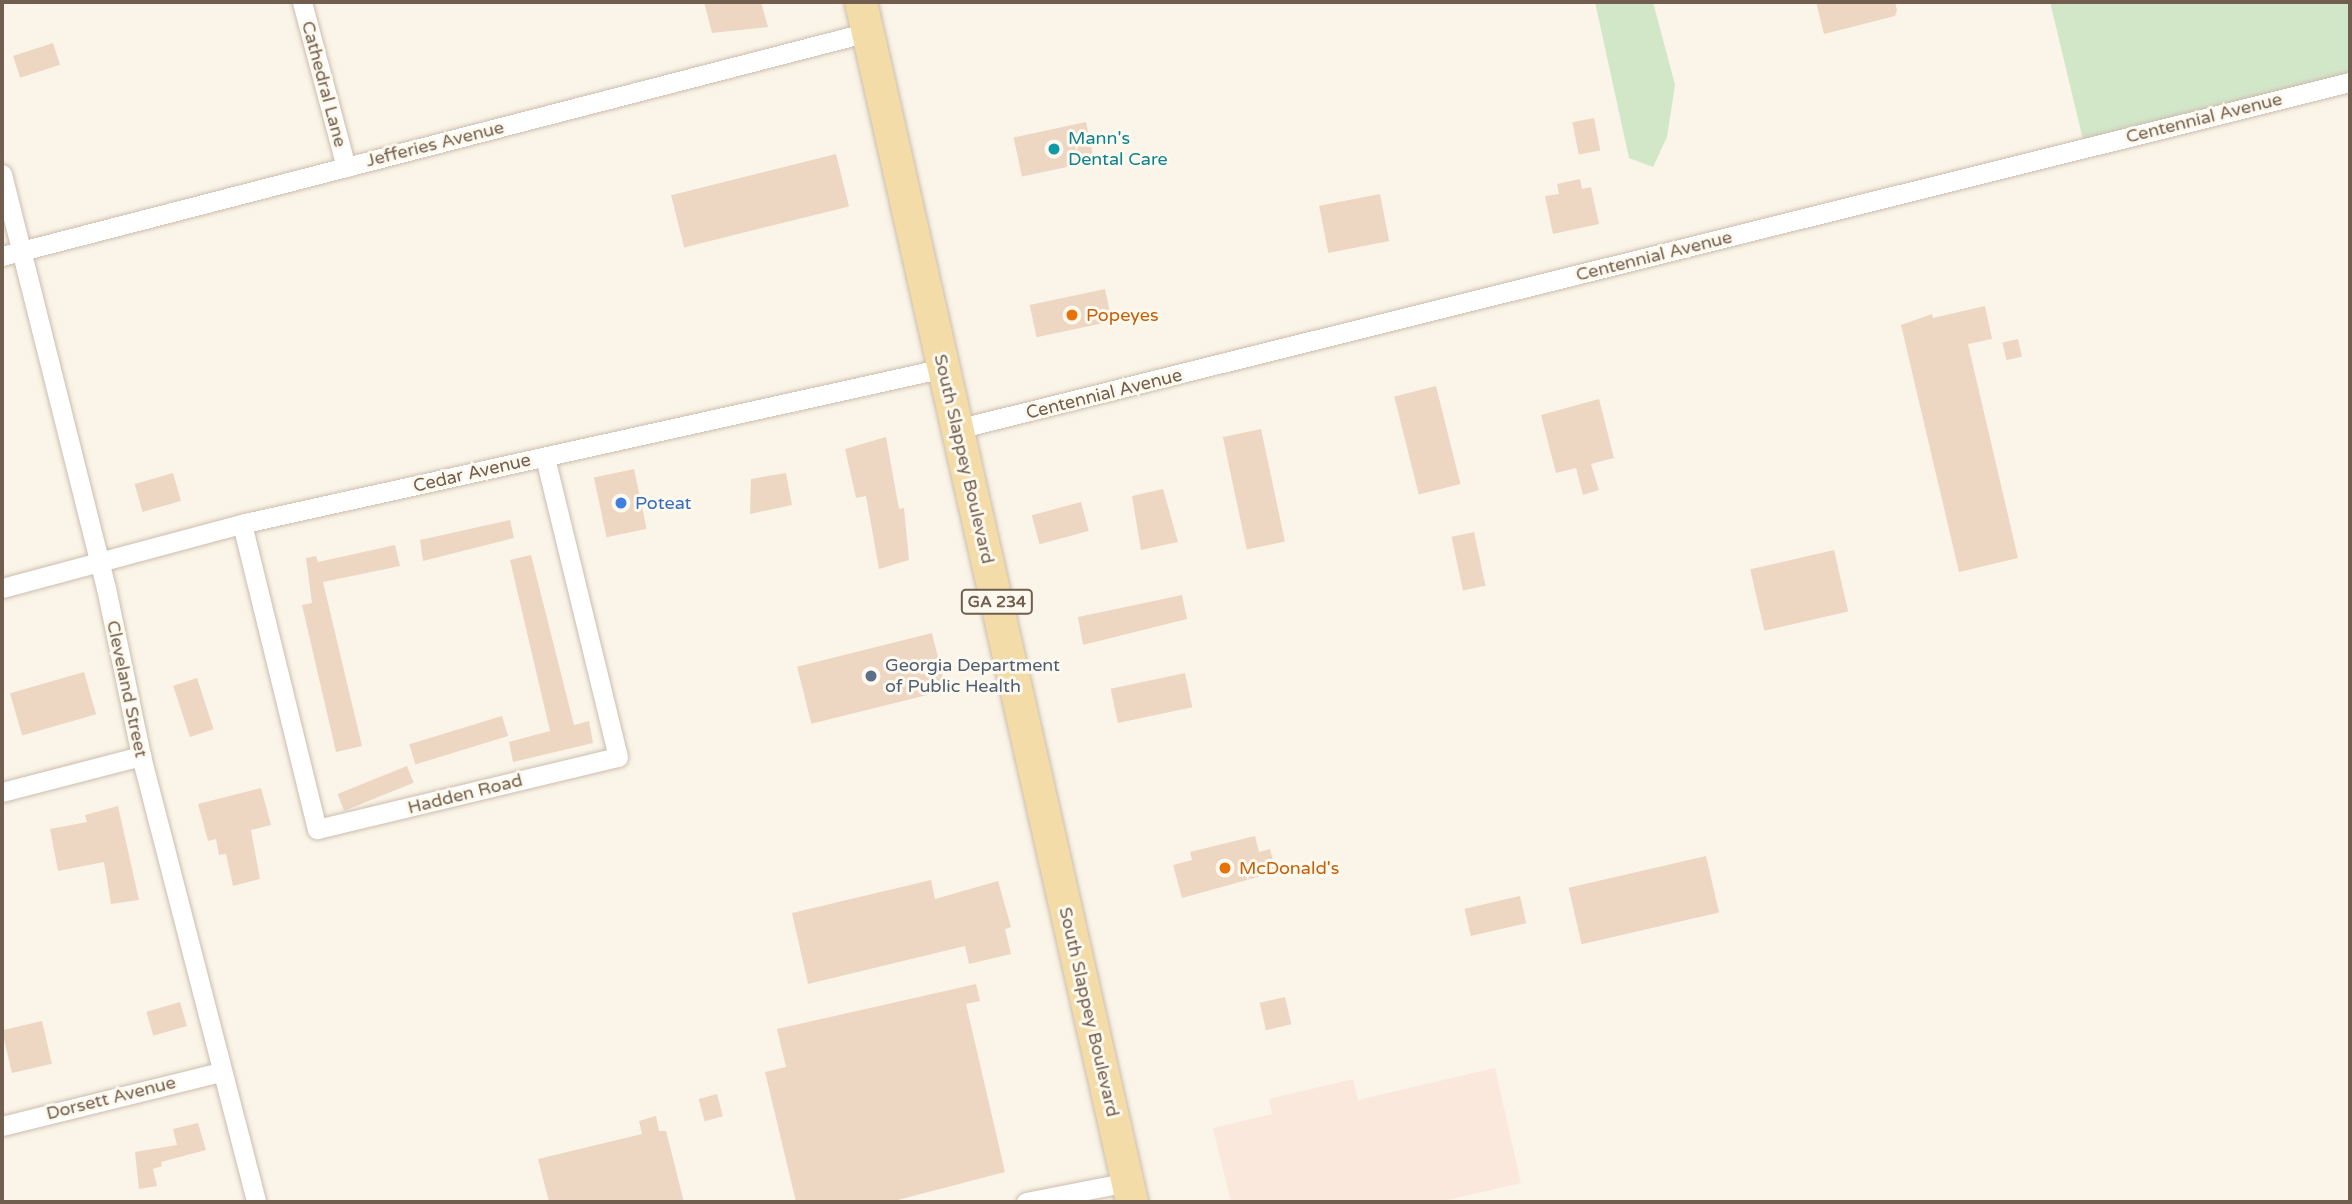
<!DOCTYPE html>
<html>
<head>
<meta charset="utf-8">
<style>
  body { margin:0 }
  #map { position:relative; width:2352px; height:1204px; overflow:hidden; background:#faf5e8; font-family:"Varela Round",sans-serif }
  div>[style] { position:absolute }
  .commercial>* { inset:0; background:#fae8dd }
  .green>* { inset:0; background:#d2e7c8 }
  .building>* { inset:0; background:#edd7c2; transform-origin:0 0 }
  .roads { filter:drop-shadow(0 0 2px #ccbdaf) drop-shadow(0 0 2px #ccbdaf) }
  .street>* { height:19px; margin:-9.5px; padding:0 9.5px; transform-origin:9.5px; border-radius:9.5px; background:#fff }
  .primary>* { height:32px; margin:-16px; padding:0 16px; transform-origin:16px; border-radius:16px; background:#f3dca7 }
  .dots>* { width:19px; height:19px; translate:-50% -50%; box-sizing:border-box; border:4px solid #fdf9ee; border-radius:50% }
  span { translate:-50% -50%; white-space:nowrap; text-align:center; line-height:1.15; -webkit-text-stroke:6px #fdf9ee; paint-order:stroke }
  .shield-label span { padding:2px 5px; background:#fdf9ee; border:2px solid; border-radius:5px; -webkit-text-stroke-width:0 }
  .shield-label { font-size:16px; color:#725e4e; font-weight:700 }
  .street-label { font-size:18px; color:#725e4e }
  .culture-label { font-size:18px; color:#0d838f }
  .left { translate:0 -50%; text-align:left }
  .food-label { font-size:18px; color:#c56008 }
  .shop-label { font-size:18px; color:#366cbe }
  .service-label { font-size:18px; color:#4e5e75 }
  .frame { position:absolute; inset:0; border:4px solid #725e4e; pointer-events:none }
</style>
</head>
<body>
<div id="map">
  <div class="commercial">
    <div style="clip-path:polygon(1495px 1068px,1521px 1183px,1439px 1202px,1231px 1202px,1213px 1128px,1272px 1114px,1269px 1099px,1353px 1079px,1358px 1100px)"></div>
  </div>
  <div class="green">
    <div style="clip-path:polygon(1595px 2px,1653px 2px,1675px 85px,1667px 137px,1653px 167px,1629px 158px)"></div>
    <div style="clip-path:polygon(2050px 2px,2350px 2px,2350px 82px,2085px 148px)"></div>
  </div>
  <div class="building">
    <div style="clip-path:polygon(704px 2px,761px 2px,768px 27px,712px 33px)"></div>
    <div style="clip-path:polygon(1816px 2px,1895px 2px,1897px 10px,1895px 16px,1824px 34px)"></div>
    <div style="left:53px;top:43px;width:23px;height:42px;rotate:72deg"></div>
    <div style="left:1594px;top:118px;width:33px;height:22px;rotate:79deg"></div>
    <div style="left:1086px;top:122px;width:40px;height:74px;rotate:78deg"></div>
    <div style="left:836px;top:154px;width:54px;height:170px;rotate:76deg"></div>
    <div style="clip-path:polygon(1580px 179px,1582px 189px,1591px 187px,1599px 224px,1553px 234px,1545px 196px,1559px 194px,1557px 184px)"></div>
    <div style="left:1380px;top:194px;width:48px;height:62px;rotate:79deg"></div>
    <div style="left:1105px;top:289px;width:33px;height:77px;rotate:78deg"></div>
    <div style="clip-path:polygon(1985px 306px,1992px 339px,1968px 344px,2018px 558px,1959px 572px,1901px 325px,1932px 314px,1933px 318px)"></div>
    <div style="left:2018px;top:339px;width:18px;height:16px;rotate:77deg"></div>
    <div style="left:1436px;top:386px;width:101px;height:43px;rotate:76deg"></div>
    <div style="clip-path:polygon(1599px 399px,1614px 458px,1591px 464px,1599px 490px,1583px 495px,1576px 468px,1556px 473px,1541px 415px)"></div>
    <div style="left:1261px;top:429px;width:115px;height:39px;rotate:78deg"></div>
    <div style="clip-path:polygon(886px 437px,899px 509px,904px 508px,909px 560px,879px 569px,866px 496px,856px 498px,845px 449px)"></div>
    <div style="left:634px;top:469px;width:61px;height:41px;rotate:78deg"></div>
    <div style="left:173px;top:473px;width:29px;height:40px;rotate:74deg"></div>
    <div style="clip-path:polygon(786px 473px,792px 505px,750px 514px,751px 479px)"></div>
    <div style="clip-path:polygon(1163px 489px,1178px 542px,1141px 550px,1132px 496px)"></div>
    <div style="left:1081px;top:502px;width:30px;height:51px;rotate:75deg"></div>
    <div style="clip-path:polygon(510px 520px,514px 538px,423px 561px,420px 540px)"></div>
    <div style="left:1474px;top:532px;width:55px;height:23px;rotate:78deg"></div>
    <div style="clip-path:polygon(395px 545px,400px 566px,323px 582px,362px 746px,336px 752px,302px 605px,312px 603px,306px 558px,316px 556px,318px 562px)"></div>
    <div style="left:1834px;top:550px;width:63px;height:86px;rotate:77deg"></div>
    <div style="clip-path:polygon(531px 555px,574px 725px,589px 721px,593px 743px,513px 762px,509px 742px,550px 731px,510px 560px)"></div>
    <div style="clip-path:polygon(1182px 595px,1187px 619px,1083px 645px,1078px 617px)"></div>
    <div style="left:932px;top:633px;width:59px;height:139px;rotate:76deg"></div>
    <div style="left:84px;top:672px;width:44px;height:77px;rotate:74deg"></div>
    <div style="left:1185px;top:673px;width:35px;height:76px;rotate:78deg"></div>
    <div style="left:197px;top:678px;width:54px;height:25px;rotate:72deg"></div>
    <div style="left:502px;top:716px;width:21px;height:97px;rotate:73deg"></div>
    <div style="left:407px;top:766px;width:18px;height:75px;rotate:68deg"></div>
    <div style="clip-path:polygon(261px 788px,271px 825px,251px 830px,260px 879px,233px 886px,226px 854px,219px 855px,216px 839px,208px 841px,198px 804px)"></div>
    <div style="clip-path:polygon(118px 806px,139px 900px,111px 904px,104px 862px,58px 871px,50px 829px,87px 822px,85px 815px)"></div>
    <div style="clip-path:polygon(1255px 836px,1259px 852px,1270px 849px,1276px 872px,1182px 898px,1173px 865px,1192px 860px,1190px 852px)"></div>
    <div style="left:1706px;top:856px;width:58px;height:141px;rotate:77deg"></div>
    <div style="clip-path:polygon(931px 880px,935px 899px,998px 881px,1011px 927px,1005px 929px,1011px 954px,969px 964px,965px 946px,808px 984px,792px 913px)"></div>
    <div style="left:1520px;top:896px;width:28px;height:57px;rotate:77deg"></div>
    <div style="clip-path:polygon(976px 984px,980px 1001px,966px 1004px,1005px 1172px,890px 1202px,796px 1202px,765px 1072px,786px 1067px,777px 1029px)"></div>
    <div style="left:1285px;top:997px;width:28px;height:26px;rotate:77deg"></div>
    <div style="left:180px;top:1002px;width:25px;height:35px;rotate:74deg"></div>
    <div style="left:42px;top:1021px;width:44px;height:41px;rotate:77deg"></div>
    <div style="left:717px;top:1094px;width:23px;height:19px;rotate:75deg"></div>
    <div style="clip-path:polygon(656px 1116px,659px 1131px,666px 1131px,684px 1202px,549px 1202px,538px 1159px,642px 1134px,639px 1121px)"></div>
    <div style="clip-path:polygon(198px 1123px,206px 1150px,161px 1162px,162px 1166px,153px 1169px,157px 1186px,139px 1189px,135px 1152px,177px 1145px,173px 1129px)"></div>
  </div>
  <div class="roads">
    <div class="street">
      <div style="left:302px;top:2px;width:171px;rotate:75.1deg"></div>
      <div style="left:2px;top:174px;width:427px;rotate:75.9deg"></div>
      <div style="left:106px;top:588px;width:172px;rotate:78.2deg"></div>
      <div style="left:141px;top:756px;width:461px;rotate:75.5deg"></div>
      <div style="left:2px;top:256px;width:895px;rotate:-14.5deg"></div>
      <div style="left:957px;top:429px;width:1436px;rotate:-13.99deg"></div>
      <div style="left:242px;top:524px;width:314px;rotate:76.2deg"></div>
      <div style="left:317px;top:829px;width:309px;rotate:-13.5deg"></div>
      <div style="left:618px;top:757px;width:309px;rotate:-103.7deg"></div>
      <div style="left:2px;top:588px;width:252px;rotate:-15deg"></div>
      <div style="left:245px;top:523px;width:716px;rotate:-12.5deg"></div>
      <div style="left:2px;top:792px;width:144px;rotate:-14.5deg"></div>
      <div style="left:2px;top:1126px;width:226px;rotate:-13.9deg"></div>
      <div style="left:1026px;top:1202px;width:104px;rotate:-11.1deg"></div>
    </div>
    <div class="primary">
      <div style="left:861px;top:2px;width:1230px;rotate:77.27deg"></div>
    </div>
  </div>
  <div class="dots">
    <div style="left:1054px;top:149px;background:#0f9aa8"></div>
    <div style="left:1072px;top:315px;background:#e8710a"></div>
    <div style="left:621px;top:503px;background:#3f7fe0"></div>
    <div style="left:871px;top:676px;background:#5c6f8a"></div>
    <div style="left:1225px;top:868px;background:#e8710a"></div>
  </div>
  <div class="shield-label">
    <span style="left:997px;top:602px">GA 234</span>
  </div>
  <div class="street-label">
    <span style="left:324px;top:84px;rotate:75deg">Cathedral Lane</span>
    <span style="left:2204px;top:118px;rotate:-14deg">Centennial Avenue</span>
    <span style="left:435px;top:144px;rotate:-14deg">Jefferies Avenue</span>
    <span style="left:1654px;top:256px;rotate:-14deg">Centennial Avenue</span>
    <span style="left:1104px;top:394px;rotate:-14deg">Centennial Avenue</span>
    <span style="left:964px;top:459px;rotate:77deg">South Slappey Boulevard</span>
    <span style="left:472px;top:473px;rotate:-13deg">Cedar Avenue</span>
    <span style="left:127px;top:689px;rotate:78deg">Cleveland Street</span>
    <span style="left:465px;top:794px;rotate:-14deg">Hadden Road</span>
    <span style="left:1089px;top:1012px;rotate:77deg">South Slappey Boulevard</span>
    <span style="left:111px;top:1098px;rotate:-14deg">Dorsett Avenue</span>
  </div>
  <div class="culture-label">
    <span class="left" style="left:1068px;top:149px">Mann's<br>Dental Care</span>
  </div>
  <div class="food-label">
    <span class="left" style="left:1086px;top:315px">Popeyes</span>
    <span class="left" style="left:1239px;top:868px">McDonald's</span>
  </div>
  <div class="shop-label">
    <span class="left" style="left:635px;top:503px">Poteat</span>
  </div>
  <div class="service-label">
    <span class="left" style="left:885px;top:676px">Georgia Department<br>of Public Health</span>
  </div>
  <div class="frame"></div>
</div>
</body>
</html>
